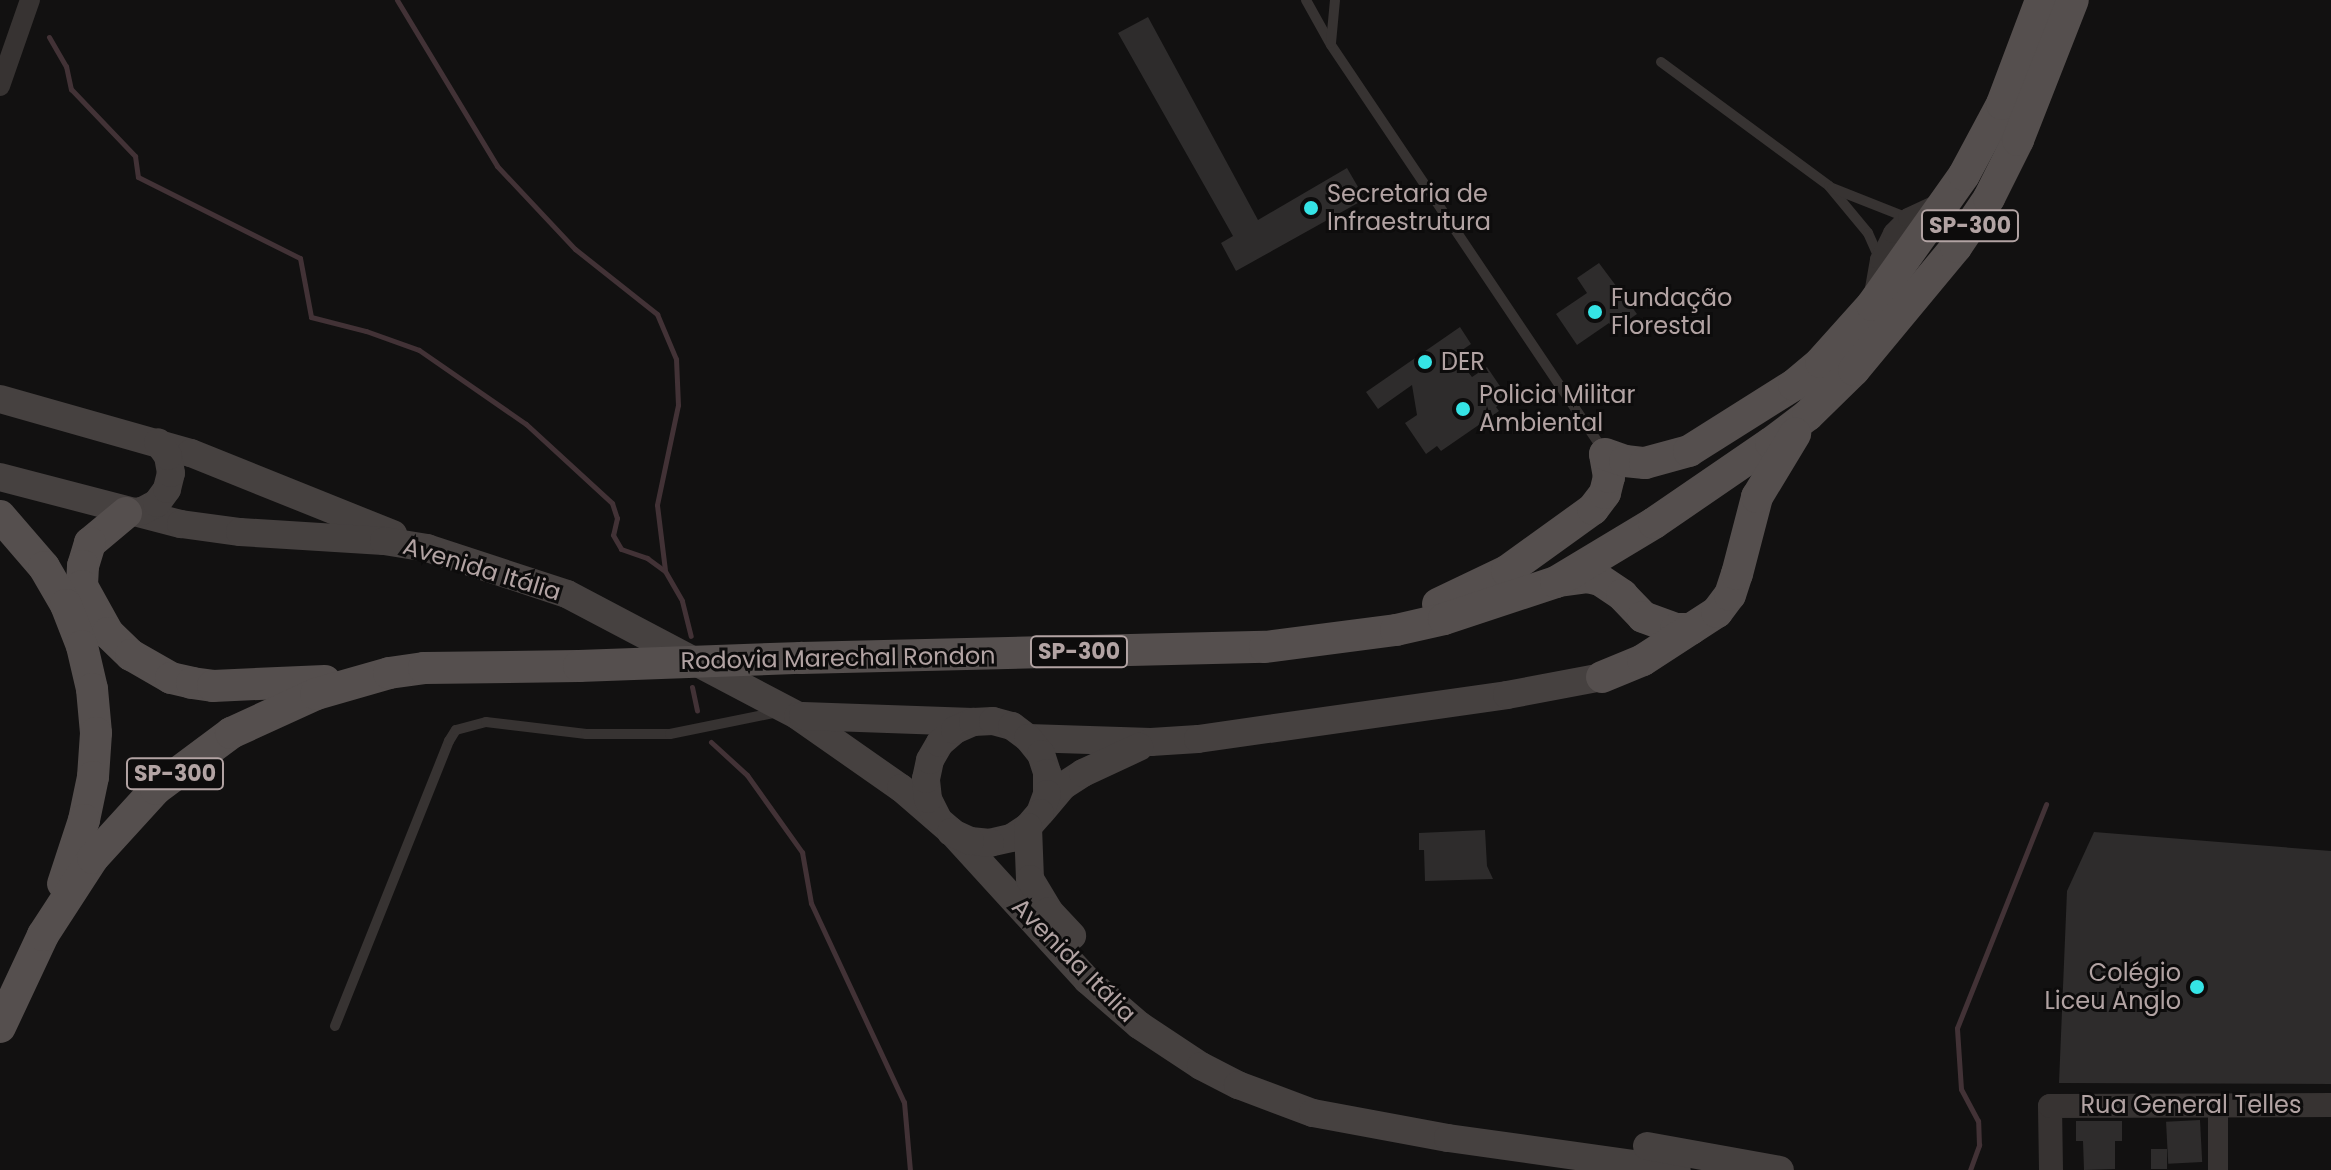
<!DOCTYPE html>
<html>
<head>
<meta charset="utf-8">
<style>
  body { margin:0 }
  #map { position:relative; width:2331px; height:1170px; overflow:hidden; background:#121111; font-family:Poppins,sans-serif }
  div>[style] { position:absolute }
  .stream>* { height:5px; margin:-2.5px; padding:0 2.5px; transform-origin:2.5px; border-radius:2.5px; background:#423236 }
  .building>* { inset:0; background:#2e2c2c; transform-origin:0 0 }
  .service>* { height:10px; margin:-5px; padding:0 5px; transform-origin:5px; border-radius:5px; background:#373332 }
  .minor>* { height:20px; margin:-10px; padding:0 10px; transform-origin:10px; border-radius:10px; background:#373332 }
  .tertiary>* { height:24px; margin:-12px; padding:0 12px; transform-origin:12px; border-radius:12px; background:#373332 }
  .secondary>* { height:28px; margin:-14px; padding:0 14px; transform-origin:14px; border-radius:14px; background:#464140 }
  .primary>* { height:32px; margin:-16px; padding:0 16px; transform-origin:16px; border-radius:16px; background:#554f4e }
  .primary-bridge>* { height:32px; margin:-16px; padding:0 16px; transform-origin:16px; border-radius:16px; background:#554f4e }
  .dots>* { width:22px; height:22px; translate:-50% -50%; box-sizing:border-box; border:4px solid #0d0c0c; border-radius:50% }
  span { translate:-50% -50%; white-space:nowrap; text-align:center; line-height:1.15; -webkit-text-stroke:6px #0d0c0c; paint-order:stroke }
  .shield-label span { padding:2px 6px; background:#0d0c0c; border:2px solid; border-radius:6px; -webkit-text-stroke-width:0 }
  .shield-label { font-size:22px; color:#b2a3a3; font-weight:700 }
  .poi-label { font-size:24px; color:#b2a3a3 }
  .left { translate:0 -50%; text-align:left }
  .right { translate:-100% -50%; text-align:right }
  .street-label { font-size:24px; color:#b2a3a3 }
</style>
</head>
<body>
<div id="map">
  <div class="stream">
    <div style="left:397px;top:0;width:194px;rotate:58.9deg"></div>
    <div style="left:497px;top:166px;width:114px;rotate:46.8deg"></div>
    <div style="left:575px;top:249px;width:105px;rotate:38.4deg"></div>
    <div style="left:657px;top:314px;width:49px;rotate:67.1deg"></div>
    <div style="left:676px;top:359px;width:46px;rotate:87.5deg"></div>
    <div style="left:678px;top:405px;width:102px;rotate:101.9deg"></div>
    <div style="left:657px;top:505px;width:65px;rotate:83deg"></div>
    <div style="left:49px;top:37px;width:34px;rotate:60deg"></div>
    <div style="left:66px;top:66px;width:24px;rotate:78deg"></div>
    <div style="left:71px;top:89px;width:93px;rotate:46.3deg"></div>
    <div style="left:135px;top:156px;width:21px;rotate:82deg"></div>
    <div style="left:138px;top:177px;width:181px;rotate:26.6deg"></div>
    <div style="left:300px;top:258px;width:60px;rotate:79.4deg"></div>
    <div style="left:311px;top:317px;width:57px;rotate:14.3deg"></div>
    <div style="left:366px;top:331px;width:56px;rotate:19.7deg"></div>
    <div style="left:419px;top:350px;width:130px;rotate:34.7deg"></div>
    <div style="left:526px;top:424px;width:117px;rotate:42.6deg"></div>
    <div style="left:612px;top:503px;width:16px;rotate:72deg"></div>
    <div style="left:617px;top:518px;width:17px;rotate:103deg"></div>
    <div style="left:613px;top:535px;width:16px;rotate:60deg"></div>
    <div style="left:621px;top:549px;width:28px;rotate:19deg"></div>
    <div style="left:647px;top:558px;width:22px;rotate:36deg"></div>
    <div style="left:665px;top:571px;width:34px;rotate:60deg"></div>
    <div style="left:682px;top:601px;width:36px;rotate:76deg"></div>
    <div style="left:692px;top:687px;width:24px;rotate:78deg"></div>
    <div style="left:711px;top:742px;width:49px;rotate:42.5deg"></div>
    <div style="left:747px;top:775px;width:95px;rotate:54.5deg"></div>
    <div style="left:802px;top:852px;width:52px;rotate:80deg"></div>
    <div style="left:811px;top:903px;width:220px;rotate:65deg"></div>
    <div style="left:904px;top:1102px;width:68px;rotate:85deg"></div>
    <div style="left:1970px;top:1170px;width:27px;rotate:-70deg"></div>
    <div style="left:1979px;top:1145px;width:24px;rotate:-92deg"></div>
    <div style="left:1978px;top:1121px;width:36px;rotate:-118deg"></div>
    <div style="left:1961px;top:1089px;width:61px;rotate:-93.8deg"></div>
    <div style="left:1957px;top:1028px;width:241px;rotate:-68.3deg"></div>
  </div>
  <div class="building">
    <div style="clip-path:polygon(1148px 17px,1258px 220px,1347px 168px,1365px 199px,1236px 271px,1221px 243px,1233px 236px,1118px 33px)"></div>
    <div style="clip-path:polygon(1599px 263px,1637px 314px,1614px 330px,1609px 323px,1577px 345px,1556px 314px,1587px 293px,1577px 278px)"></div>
    <div style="clip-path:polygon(1460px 327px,1471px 344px,1455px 355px,1472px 377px,1487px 367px,1508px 398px,1496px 407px,1499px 411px,1441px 451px,1437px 446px,1426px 454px,1405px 423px,1417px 415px,1412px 385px,1378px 409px,1366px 392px)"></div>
    <div style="clip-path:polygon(1485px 830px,1487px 866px,1493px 879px,1425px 881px,1424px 850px,1419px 850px,1419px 833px)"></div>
    <div style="clip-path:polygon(2094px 832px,2331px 851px,2331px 1084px,2059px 1083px,2067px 891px)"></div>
    <div style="left:2200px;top:1120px;width:42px;height:34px;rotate:87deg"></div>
    <div style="clip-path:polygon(2076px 1121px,2122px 1121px,2122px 1141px,2115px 1141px,2115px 1169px,2084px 1170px,2083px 1141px,2076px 1141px)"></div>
    <div style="left:2151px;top:1149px;width:16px;height:20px"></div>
  </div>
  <div class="service">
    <div style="left:1306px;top:0;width:51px;rotate:60.9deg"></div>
    <div style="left:1331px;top:45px;width:490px;rotate:56.1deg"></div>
    <div style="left:1331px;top:43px;width:43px;rotate:-84.7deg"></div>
    <div style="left:1661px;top:62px;width:209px;rotate:36.4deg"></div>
    <div style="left:1829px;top:186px;width:61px;rotate:50.3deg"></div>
    <div style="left:1868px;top:233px;width:27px;rotate:66deg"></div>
    <div style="left:1832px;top:188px;width:82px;rotate:21.5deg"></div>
    <div style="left:335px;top:1026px;width:307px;rotate:-68.2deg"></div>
    <div style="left:449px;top:741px;width:13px;rotate:-58deg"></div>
    <div style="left:456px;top:730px;width:31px;rotate:-15deg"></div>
    <div style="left:486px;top:722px;width:101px;rotate:6.8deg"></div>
    <div style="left:586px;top:734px;width:84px"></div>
    <div style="left:670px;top:734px;width:110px;rotate:-11.5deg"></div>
  </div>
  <div class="minor">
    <div style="left:0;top:86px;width:91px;rotate:-70.8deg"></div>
    <div style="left:1874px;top:294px;width:35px;rotate:-80deg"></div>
    <div style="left:1880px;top:260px;width:30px;rotate:-64deg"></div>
    <div style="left:1893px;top:233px;width:21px;rotate:-45deg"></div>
    <div style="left:1908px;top:218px;width:38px;rotate:-25deg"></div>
    <div style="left:2218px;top:1104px;width:66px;rotate:90deg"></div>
  </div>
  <div class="tertiary">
    <div style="left:2051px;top:1170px;width:64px;rotate:-90.9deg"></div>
    <div style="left:2050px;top:1106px;width:281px;rotate:-0.2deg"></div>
  </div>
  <div class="secondary">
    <div style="left:0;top:399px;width:198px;rotate:15.8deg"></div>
    <div style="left:191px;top:453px;width:218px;rotate:21.9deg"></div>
    <div style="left:0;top:477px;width:187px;rotate:14.6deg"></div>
    <div style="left:181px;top:524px;width:60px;rotate:7.7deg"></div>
    <div style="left:240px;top:532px;width:144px;rotate:3.6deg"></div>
    <div style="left:384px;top:541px;width:44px;rotate:9.2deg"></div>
    <div style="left:427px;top:548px;width:147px;rotate:18.2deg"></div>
    <div style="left:567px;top:594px;width:261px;rotate:27.8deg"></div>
    <div style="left:798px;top:716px;width:126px;rotate:35deg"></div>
    <div style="left:901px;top:788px;width:66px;rotate:40.7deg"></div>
    <div style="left:951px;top:831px;width:202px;rotate:47.6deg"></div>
    <div style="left:1087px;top:980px;width:69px;rotate:40.9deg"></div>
    <div style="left:1139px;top:1025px;width:74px;rotate:33.5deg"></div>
    <div style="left:1201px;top:1066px;width:42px;rotate:27.2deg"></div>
    <div style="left:1238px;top:1085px;width:80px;rotate:20.5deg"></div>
    <div style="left:1313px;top:1113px;width:137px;rotate:10.5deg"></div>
    <div style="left:1448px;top:1138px;width:231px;rotate:8deg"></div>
    <div style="left:127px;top:513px;width:15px;rotate:-8deg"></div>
    <div style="left:142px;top:511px;width:17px;rotate:-28deg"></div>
    <div style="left:157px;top:503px;width:17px;rotate:-54deg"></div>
    <div style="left:167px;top:489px;width:16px;rotate:-76deg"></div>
    <div style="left:171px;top:473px;width:17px;rotate:-100deg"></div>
    <div style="left:168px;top:456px;width:17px;rotate:-126deg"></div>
    <div style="left:803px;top:716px;width:170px;rotate:2deg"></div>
    <div style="left:1028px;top:738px;width:123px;rotate:1.9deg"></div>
    <div style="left:1151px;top:742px;width:47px;rotate:-3.7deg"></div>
    <div style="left:1198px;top:739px;width:312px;rotate:-8.1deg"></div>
    <div style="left:1507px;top:695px;width:97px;rotate:-10.7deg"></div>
    <div style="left:1042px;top:811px;width:33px;rotate:-50deg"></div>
    <div style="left:1063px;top:786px;width:24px;rotate:-33deg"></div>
    <div style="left:1083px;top:773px;width:62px;rotate:-24.9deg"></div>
    <div style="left:937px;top:817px;width:20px;rotate:-117deg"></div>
    <div style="left:928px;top:799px;width:20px;rotate:-96deg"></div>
    <div style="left:926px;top:779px;width:19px;rotate:-78deg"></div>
    <div style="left:930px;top:760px;width:20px;rotate:-60deg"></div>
    <div style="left:940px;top:743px;width:20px;rotate:-41deg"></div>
    <div style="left:955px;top:730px;width:20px;rotate:-24deg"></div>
    <div style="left:973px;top:722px;width:20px;rotate:-3deg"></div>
    <div style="left:993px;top:721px;width:20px;rotate:15deg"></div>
    <div style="left:1012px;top:726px;width:20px;rotate:37deg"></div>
    <div style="left:1028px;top:738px;width:21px;rotate:51deg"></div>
    <div style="left:1041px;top:754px;width:20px;rotate:72deg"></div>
    <div style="left:1047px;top:773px;width:21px;rotate:90deg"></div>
    <div style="left:1047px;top:794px;width:20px;rotate:110deg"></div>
    <div style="left:1040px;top:813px;width:18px;rotate:131deg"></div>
    <div style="left:1028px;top:827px;width:20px;rotate:147deg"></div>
    <div style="left:1011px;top:838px;width:22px;rotate:167deg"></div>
    <div style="left:990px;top:843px;width:20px;rotate:-174deg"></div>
    <div style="left:970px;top:841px;width:21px;rotate:-155deg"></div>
    <div style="left:1028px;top:827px;width:52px;rotate:87.8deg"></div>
    <div style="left:1030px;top:879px;width:37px;rotate:59deg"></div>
    <div style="left:1049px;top:911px;width:34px;rotate:47deg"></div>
    <div style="left:1647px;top:1146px;width:135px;rotate:10.2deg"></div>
  </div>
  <div class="primary">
    <div style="left:126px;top:513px;width:47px;rotate:140.2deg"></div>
    <div style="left:90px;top:543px;width:24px;rotate:107deg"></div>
    <div style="left:83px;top:566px;width:20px;rotate:93deg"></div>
    <div style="left:82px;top:586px;width:54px;rotate:61deg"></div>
    <div style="left:108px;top:633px;width:32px;rotate:44deg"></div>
    <div style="left:131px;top:655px;width:46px;rotate:29.9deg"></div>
    <div style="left:171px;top:678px;width:22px;rotate:13deg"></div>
    <div style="left:192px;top:683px;width:21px;rotate:8deg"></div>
    <div style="left:213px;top:686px;width:112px;rotate:-2.6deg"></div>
    <div style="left:0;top:516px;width:67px;rotate:49.2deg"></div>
    <div style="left:44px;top:567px;width:44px;rotate:59.9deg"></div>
    <div style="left:66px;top:605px;width:44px;rotate:68.7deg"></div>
    <div style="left:82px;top:646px;width:44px;rotate:76.9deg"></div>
    <div style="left:92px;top:689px;width:44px;rotate:84.8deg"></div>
    <div style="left:96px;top:733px;width:44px;rotate:93.9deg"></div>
    <div style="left:93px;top:777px;width:44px;rotate:101.8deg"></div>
    <div style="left:84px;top:820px;width:67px;rotate:108.2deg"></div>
    <div style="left:1559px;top:581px;width:28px;rotate:-8deg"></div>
    <div style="left:1587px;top:577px;width:13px;rotate:13deg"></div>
    <div style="left:1600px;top:580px;width:27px;rotate:34deg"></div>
    <div style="left:1622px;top:595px;width:30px;rotate:46deg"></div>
    <div style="left:1643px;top:617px;width:35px;rotate:20deg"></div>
    <div style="left:1676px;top:629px;width:15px"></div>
    <div style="left:1438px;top:604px;width:76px;rotate:-25.6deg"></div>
    <div style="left:1507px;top:571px;width:106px;rotate:-35.8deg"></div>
    <div style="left:1593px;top:509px;width:20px;rotate:-53deg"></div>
    <div style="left:1605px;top:493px;width:16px;rotate:-76deg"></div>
    <div style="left:1609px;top:477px;width:23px;rotate:-100deg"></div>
    <div style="left:1605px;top:454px;width:21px;rotate:19deg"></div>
    <div style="left:1625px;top:461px;width:20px;rotate:6deg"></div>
    <div style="left:1645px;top:463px;width:46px;rotate:-15.3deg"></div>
    <div style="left:1689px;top:451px;width:124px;rotate:-32.2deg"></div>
    <div style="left:1794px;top:385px;width:35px;rotate:-40deg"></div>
    <div style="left:1821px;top:362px;width:76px;rotate:-48.2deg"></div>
    <div style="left:1872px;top:305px;width:159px;rotate:-54.7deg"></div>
    <div style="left:1964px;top:175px;width:81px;rotate:-61.8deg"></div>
    <div style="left:2002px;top:104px;width:111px;rotate:-69.4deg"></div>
    <div style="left:801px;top:658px;width:464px;rotate:-1.4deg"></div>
    <div style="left:1265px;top:647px;width:132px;rotate:-7.4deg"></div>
    <div style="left:1396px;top:630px;width:49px;rotate:-12.9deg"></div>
    <div style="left:1444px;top:619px;width:118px;rotate:-18.3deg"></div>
    <div style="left:1556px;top:582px;width:114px;rotate:-31deg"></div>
    <div style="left:1654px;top:523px;width:142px;rotate:-34.4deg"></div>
    <div style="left:1771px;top:443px;width:46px;rotate:-37.1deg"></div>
    <div style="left:1808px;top:415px;width:64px;rotate:-44.4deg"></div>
    <div style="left:1854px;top:370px;width:160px;rotate:-50.3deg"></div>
    <div style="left:1956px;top:247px;width:59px;rotate:-56deg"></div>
    <div style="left:1989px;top:198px;width:65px;rotate:-63.4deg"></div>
    <div style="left:2018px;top:140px;width:150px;rotate:-68.6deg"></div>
    <div style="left:1602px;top:677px;width:44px;rotate:-22.5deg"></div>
    <div style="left:1643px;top:660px;width:88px;rotate:-33deg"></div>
    <div style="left:1717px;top:612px;width:21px;rotate:-53deg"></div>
    <div style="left:1730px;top:595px;width:22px;rotate:-72deg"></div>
    <div style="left:1737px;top:574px;width:80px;rotate:-75.4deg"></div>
    <div style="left:1757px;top:497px;width:74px;rotate:-58.9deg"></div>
    <div style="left:0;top:1027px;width:102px;rotate:-64.9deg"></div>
    <div style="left:43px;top:935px;width:92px;rotate:-57deg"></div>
    <div style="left:93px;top:858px;width:93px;rotate:-47.6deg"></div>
    <div style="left:156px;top:789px;width:94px;rotate:-36.7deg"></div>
    <div style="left:231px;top:733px;width:94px;rotate:-24.6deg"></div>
    <div style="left:316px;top:694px;width:76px;rotate:-16deg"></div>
    <div style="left:389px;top:673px;width:35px;rotate:-8deg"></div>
    <div style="left:424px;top:668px;width:155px;rotate:-0.7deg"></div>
  </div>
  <div class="primary-bridge">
    <div style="left:579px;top:666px;width:222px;rotate:-2.1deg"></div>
  </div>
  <div class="dots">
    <div style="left:1311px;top:208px;background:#35e4e6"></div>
    <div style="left:1595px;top:312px;background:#35e4e6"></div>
    <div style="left:1425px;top:362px;background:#35e4e6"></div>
    <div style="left:1463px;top:409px;background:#35e4e6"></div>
    <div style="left:2197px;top:987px;background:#35e4e6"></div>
  </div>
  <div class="shield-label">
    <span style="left:1970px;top:226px">SP-300</span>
    <span style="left:1079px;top:652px">SP-300</span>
    <span style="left:175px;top:774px">SP-300</span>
  </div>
  <div class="poi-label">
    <span class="left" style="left:1327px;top:208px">Secretaria de<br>Infraestrutura</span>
    <span class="left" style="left:1611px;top:312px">Fundação<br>Florestal</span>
    <span class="left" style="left:1441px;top:362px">DER</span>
    <span class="left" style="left:1479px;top:409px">Policia Militar<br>Ambiental</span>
    <span class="right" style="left:2181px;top:987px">Colégio<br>Liceu Anglo</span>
  </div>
  <div class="street-label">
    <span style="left:482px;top:569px;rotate:17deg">Avenida Itália</span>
    <span style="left:838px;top:658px;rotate:-1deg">Rodovia Marechal Rondon</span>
    <span style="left:1074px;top:960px;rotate:45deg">Avenida Itália</span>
    <span style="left:2191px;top:1105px">Rua General Telles</span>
  </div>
</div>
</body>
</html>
